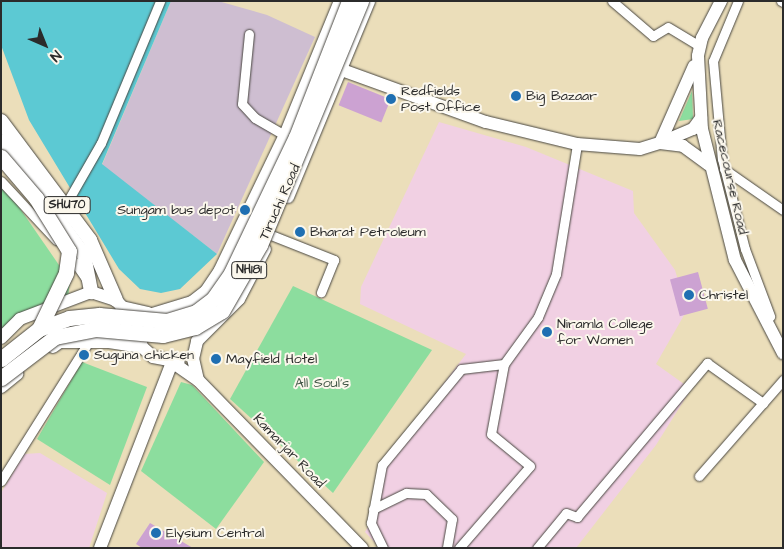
<!DOCTYPE html>
<html>
<head>
<meta charset="utf-8">
<style>
  body { margin:0 }
  #map { position:relative; width:784px; height:549px; overflow:hidden; background:#ebdeba; font-family:"Architects Daughter",sans-serif }
  div>[style] { position:absolute }
  .built>* { inset:0; background:#f1d0e3 }
  .industrial>* { inset:0; background:#cebed1 }
  .green>* { inset:0; background:#8cdd9e }
  .water>* { inset:0; background:#5cc9d3 }
  .building>* { inset:0; background:#cca2d2; transform-origin:0 0 }
  .roads { filter:drop-shadow(0 0 1px #484640) drop-shadow(0 0 1px #484640) }
  .street>* { height:9px; margin:-4.5px; padding:0 4.5px; transform-origin:4.5px; border-radius:4.5px; background:#fff }
  .secondary>* { height:12px; margin:-6px; padding:0 6px; transform-origin:6px; border-radius:6px; background:#fff }
  .primary>* { height:14px; margin:-7px; padding:0 7px; transform-origin:7px; border-radius:7px; background:#fff }
  .bridges { filter:drop-shadow(0 0 1px #484640) drop-shadow(0 0 1px #484640) }
  .highway-bridge>* { height:15px; margin:-7.5px; padding:0 7.5px; transform-origin:7.5px; border-radius:7.5px; background:#fff }
  .dots>* { width:14px; height:14px; translate:-50% -50%; box-sizing:border-box; border:2px solid #fbf7ec; border-radius:50% }
  span { translate:-50% -50%; white-space:nowrap; text-align:center; line-height:1.15; -webkit-text-stroke:4px #fbf7ec; paint-order:stroke }
  .shield-label span { padding:1px 4px; background:#fbf7ec; border:1px solid; border-radius:4px; -webkit-text-stroke-width:0 }
  .shield-label { font-size:12px; color:#2b2b2b; font-weight:700 }
  .poi-label { font-size:14px; color:#2b2b2b }
  .left { translate:0 -50%; text-align:left }
  .right { translate:-100% -50%; text-align:right }
  .street-label { font-size:14px; color:#2b2b2b }
  .park-label { font-size:14px; color:#435848 }
  .frame { position:absolute; inset:0; border:2px solid #2b2b2b; pointer-events:none }
  .north { position:absolute; left:20px; top:20px; width:50px; height:50px; -webkit-text-stroke:4px #fbf7ec; paint-order:stroke; rotate:136deg; font-size:14px; font-weight:700; line-height:20px; text-align:center; color:#2b2b2b }
  .north::after { content:''; display:block; margin:auto; width:18px; height:22px; background:#2b2b2b; clip-path:polygon(50% 0,100% 100%,50% 72%,0 100%) }
</style>
</head>
<body>
<div id="map">
  <div class="built">
    <div style="clip-path:polygon(439px 122px,526px 147px,633px 191px,634px 213px,675px 270px,687px 310px,656px 364px,691px 389px,656px 445px,576px 548px,380px 548px,365px 532px,380px 507px,382px 465px,466px 354px,360px 304px,361px 287px)"></div>
    <div style="clip-path:polygon(40px 453px,107px 493px,89px 548px,1px 548px,1px 493px,24px 454px)"></div>
  </div>
  <div class="industrial">
    <div style="clip-path:polygon(171px 1px,218px 1px,267px 15px,315px 37px,217px 254px,102px 165px)"></div>
  </div>
  <div class="green">
    <div style="clip-path:polygon(692px 91px,693px 119px,679px 121px)"></div>
    <div style="clip-path:polygon(1px 181px,70px 281px,68px 298px,1px 335px)"></div>
    <div style="clip-path:polygon(293px 286px,432px 350px,333px 493px,230px 399px)"></div>
    <div style="clip-path:polygon(82px 362px,147px 387px,110px 485px,37px 439px)"></div>
    <div style="clip-path:polygon(181px 382px,192px 385px,264px 462px,216px 529px,141px 471px)"></div>
  </div>
  <div class="water">
    <div style="clip-path:polygon(1px 1px,171px 1px,102px 164px,217px 254px,180px 289px,161px 293px,140px 289px,119px 269px,29px 120px,1px 45px)"></div>
  </div>
  <div class="building">
    <div style="left:348px;top:82px;width:46px;height:25px;rotate:22deg"></div>
    <div style="left:698px;top:272px;width:38px;height:29px;rotate:75deg"></div>
    <div style="clip-path:polygon(150px 523px,193px 548px,142px 548px,136px 544px)"></div>
  </div>
  <div class="roads">
    <div class="street">
      <div style="left:612px;top:1px;width:54px;rotate:40.5deg"></div>
      <div style="left:653px;top:36px;width:17px;rotate:-31deg"></div>
      <div style="left:668px;top:27px;width:37px;rotate:31deg"></div>
      <div style="left:738px;top:1px;width:65px;rotate:112.6deg"></div>
      <div style="left:713px;top:61px;width:98px;rotate:84.8deg"></div>
      <div style="left:722px;top:159px;width:93px;rotate:75.7deg"></div>
      <div style="left:745px;top:249px;width:72px;rotate:69.5deg"></div>
      <div style="left:781px;top:1px;width:2px;rotate:27deg"></div>
      <div style="left:249px;top:34px;width:70px;rotate:95.7deg"></div>
      <div style="left:242px;top:104px;width:19px;rotate:47deg"></div>
      <div style="left:255px;top:118px;width:34px;rotate:30deg"></div>
      <div style="left:724px;top:169px;width:72px;rotate:34.8deg"></div>
      <div style="left:1px;top:181px;width:81px;rotate:47deg"></div>
      <div style="left:66px;top:204px;width:70px;rotate:-60.2deg"></div>
      <div style="left:101px;top:143px;width:154px;rotate:-67.4deg"></div>
      <div style="left:271px;top:235px;width:68px;rotate:21.6deg"></div>
      <div style="left:334px;top:260px;width:35px;rotate:112deg"></div>
      <div style="left:68px;top:253px;width:32px;rotate:55deg"></div>
      <div style="left:699px;top:476px;width:128px;rotate:-48.8deg"></div>
      <div style="left:1px;top:481px;width:165px;rotate:-57.8deg"></div>
      <div style="left:373px;top:509px;width:37px;rotate:-26deg"></div>
      <div style="left:406px;top:493px;width:20px;rotate:3deg"></div>
      <div style="left:426px;top:494px;width:36px;rotate:44deg"></div>
      <div style="left:452px;top:519px;width:29px;rotate:100deg"></div>
      <div style="left:383px;top:548px;width:28px;rotate:-116deg"></div>
      <div style="left:371px;top:523px;width:59px;rotate:-79.3deg"></div>
      <div style="left:382px;top:465px;width:124px;rotate:-50.5deg"></div>
      <div style="left:461px;top:369px;width:43px;rotate:-6.6deg"></div>
      <div style="left:504px;top:364px;width:58px;rotate:-54.1deg"></div>
      <div style="left:538px;top:317px;width:47px;rotate:-67.3deg"></div>
      <div style="left:556px;top:274px;width:132px;rotate:-80.8deg"></div>
      <div style="left:459px;top:548px;width:108px;rotate:-49.1deg"></div>
      <div style="left:530px;top:466px;width:50px;rotate:-140.6deg"></div>
      <div style="left:491px;top:434px;width:71px;rotate:-79.5deg"></div>
      <div style="left:537px;top:548px;width:45px;rotate:-50.4deg"></div>
      <div style="left:566px;top:513px;width:12px;rotate:20deg"></div>
      <div style="left:577px;top:517px;width:202px;rotate:-49.8deg"></div>
      <div style="left:707px;top:363px;width:69px;rotate:35.5deg"></div>
    </div>
    <div class="secondary">
      <div style="left:721px;top:1px;width:42px;rotate:117.2deg"></div>
      <div style="left:702px;top:38px;width:18px;rotate:103deg"></div>
      <div style="left:698px;top:56px;width:73px;rotate:86.9deg"></div>
      <div style="left:702px;top:129px;width:135px;rotate:75.9deg"></div>
      <div style="left:735px;top:260px;width:105px;rotate:62.7deg"></div>
      <div style="left:342px;top:70px;width:153px;rotate:19.9deg"></div>
      <div style="left:486px;top:122px;width:94px;rotate:13.6deg"></div>
      <div style="left:577px;top:144px;width:63px;rotate:4.5deg"></div>
      <div style="left:640px;top:149px;width:21px;rotate:-17deg"></div>
      <div style="left:660px;top:143px;width:23px;rotate:7deg"></div>
      <div style="left:683px;top:146px;width:32px;rotate:36deg"></div>
      <div style="left:662px;top:142px;width:34px;rotate:-23deg"></div>
      <div style="left:693px;top:129px;width:14px;rotate:-54deg"></div>
      <div style="left:660px;top:143px;width:84px;rotate:-66.2deg"></div>
      <div style="left:288px;top:197px;width:212px;rotate:-67.5deg"></div>
      <div style="left:122px;top:307px;width:27px;rotate:13deg"></div>
      <div style="left:1px;top:338px;width:27px;rotate:-45deg"></div>
      <div style="left:20px;top:319px;width:76px;rotate:-20.8deg"></div>
      <div style="left:91px;top:292px;width:26px;rotate:18deg"></div>
      <div style="left:116px;top:300px;width:9px;rotate:49deg"></div>
      <div style="left:122px;top:307px;width:17px;rotate:83deg"></div>
      <div style="left:53px;top:347px;width:9px;rotate:-36deg"></div>
      <div style="left:60px;top:342px;width:49px"></div>
      <div style="left:109px;top:342px;width:33px;rotate:9deg"></div>
      <div style="left:142px;top:347px;width:15px;rotate:42deg"></div>
      <div style="left:153px;top:357px;width:26px;rotate:11deg"></div>
      <div style="left:142px;top:347px;width:16px;rotate:-104deg"></div>
      <div style="left:138px;top:331px;width:17px;rotate:-62deg"></div>
      <div style="left:146px;top:316px;width:48px;rotate:-16.9deg"></div>
      <div style="left:192px;top:302px;width:18px;rotate:-38deg"></div>
      <div style="left:206px;top:291px;width:25px;rotate:-56deg"></div>
      <div style="left:220px;top:270px;width:150px;rotate:-64.3deg"></div>
      <div style="left:285px;top:135px;width:145px;rotate:-67.7deg"></div>
      <div style="left:198px;top:380px;width:235px;rotate:45.7deg"></div>
      <div style="left:1px;top:387px;width:21px;rotate:-39deg"></div>
      <div style="left:100px;top:548px;width:199px;rotate:-68.8deg"></div>
      <div style="left:172px;top:362px;width:32px;rotate:35deg"></div>
      <div style="left:198px;top:380px;width:22px;rotate:-103deg"></div>
      <div style="left:193px;top:359px;width:18px;rotate:-77deg"></div>
      <div style="left:197px;top:341px;width:59px;rotate:-45deg"></div>
      <div style="left:239px;top:299px;width:56px;rotate:-62.5deg"></div>
    </div>
    <div class="primary">
      <div style="left:1px;top:121px;width:149px;rotate:53.2deg"></div>
      <div style="left:90px;top:240px;width:65px;rotate:66.6deg"></div>
      <div style="left:1px;top:141px;width:141px;rotate:53.9deg"></div>
      <div style="left:84px;top:255px;width:38px;rotate:79deg"></div>
    </div>
  </div>
  <div class="bridges">
    <div class="highway-bridge">
      <div style="left:1px;top:157px;width:54px;rotate:49.5deg"></div>
      <div style="left:36px;top:198px;width:62px;rotate:58.1deg"></div>
      <div style="left:69px;top:251px;width:22px;rotate:98deg"></div>
      <div style="left:66px;top:273px;width:62px;rotate:115.7deg"></div>
      <div style="left:1px;top:359px;width:48px;rotate:-38.3deg"></div>
      <div style="left:39px;top:329px;width:32px;rotate:-20deg"></div>
      <div style="left:69px;top:318px;width:30px;rotate:-6deg"></div>
      <div style="left:99px;top:315px;width:68px;rotate:5deg"></div>
      <div style="left:167px;top:321px;width:30px;rotate:-17deg"></div>
      <div style="left:196px;top:312px;width:21px;rotate:-37deg"></div>
      <div style="left:213px;top:299px;width:32px;rotate:-55deg"></div>
      <div style="left:231px;top:273px;width:151px;rotate:-64.5deg"></div>
      <div style="left:296px;top:137px;width:146px;rotate:-68.7deg"></div>
      <div style="left:1px;top:378px;width:68px;rotate:-37.2deg"></div>
      <div style="left:55px;top:337px;width:42px;rotate:-11deg"></div>
      <div style="left:96px;top:329px;width:67px;rotate:5.1deg"></div>
      <div style="left:163px;top:335px;width:33px;rotate:-14deg"></div>
      <div style="left:195px;top:327px;width:31px;rotate:-31deg"></div>
      <div style="left:222px;top:311px;width:76px;rotate:-60.1deg"></div>
      <div style="left:260px;top:245px;width:264px;rotate:-67.5deg"></div>
    </div>
  </div>
  <div class="dots">
    <div style="left:516px;top:96px;background:#1f6fb2"></div>
    <div style="left:391px;top:99px;background:#1f6fb2"></div>
    <div style="left:245px;top:210px;background:#1f6fb2"></div>
    <div style="left:300px;top:232px;background:#1f6fb2"></div>
    <div style="left:689px;top:295px;background:#1f6fb2"></div>
    <div style="left:547px;top:332px;background:#1f6fb2"></div>
    <div style="left:84px;top:355px;background:#1f6fb2"></div>
    <div style="left:216px;top:359px;background:#1f6fb2"></div>
    <div style="left:156px;top:533px;background:#1f6fb2"></div>
  </div>
  <div class="shield-label">
    <span style="left:67px;top:205px">SHU70</span>
    <span style="left:249px;top:270px">NH181</span>
  </div>
  <div class="poi-label">
    <span class="left" style="left:401px;top:99px">Redfields<br>Post Office</span>
    <span class="left" style="left:526px;top:96px">Big Bazaar</span>
    <span class="right" style="left:235px;top:210px">Sungam bus depot</span>
    <span class="left" style="left:310px;top:232px">Bharat Petroleum</span>
    <span class="left" style="left:699px;top:295px">Christel</span>
    <span class="left" style="left:557px;top:332px">Niramla College<br>for Women</span>
    <span class="left" style="left:94px;top:355px">Suguna chicken</span>
    <span class="left" style="left:226px;top:359px">Mayfield Hotel</span>
    <span class="left" style="left:166px;top:533px">Elysium Central</span>
  </div>
  <div class="street-label">
    <span style="left:730px;top:177px;rotate:77deg">Racecourse Road</span>
    <span style="left:280px;top:202px;rotate:-66deg">Tiruchi Road</span>
    <span style="left:289px;top:451px;rotate:46deg">Kamarjar Road</span>
  </div>
  <div class="park-label">
    <span style="left:322px;top:383px">All Soul's</span>
  </div>
  <div class="frame"></div>
  <div class="north">N</div>
</div>
</body>
</html>
